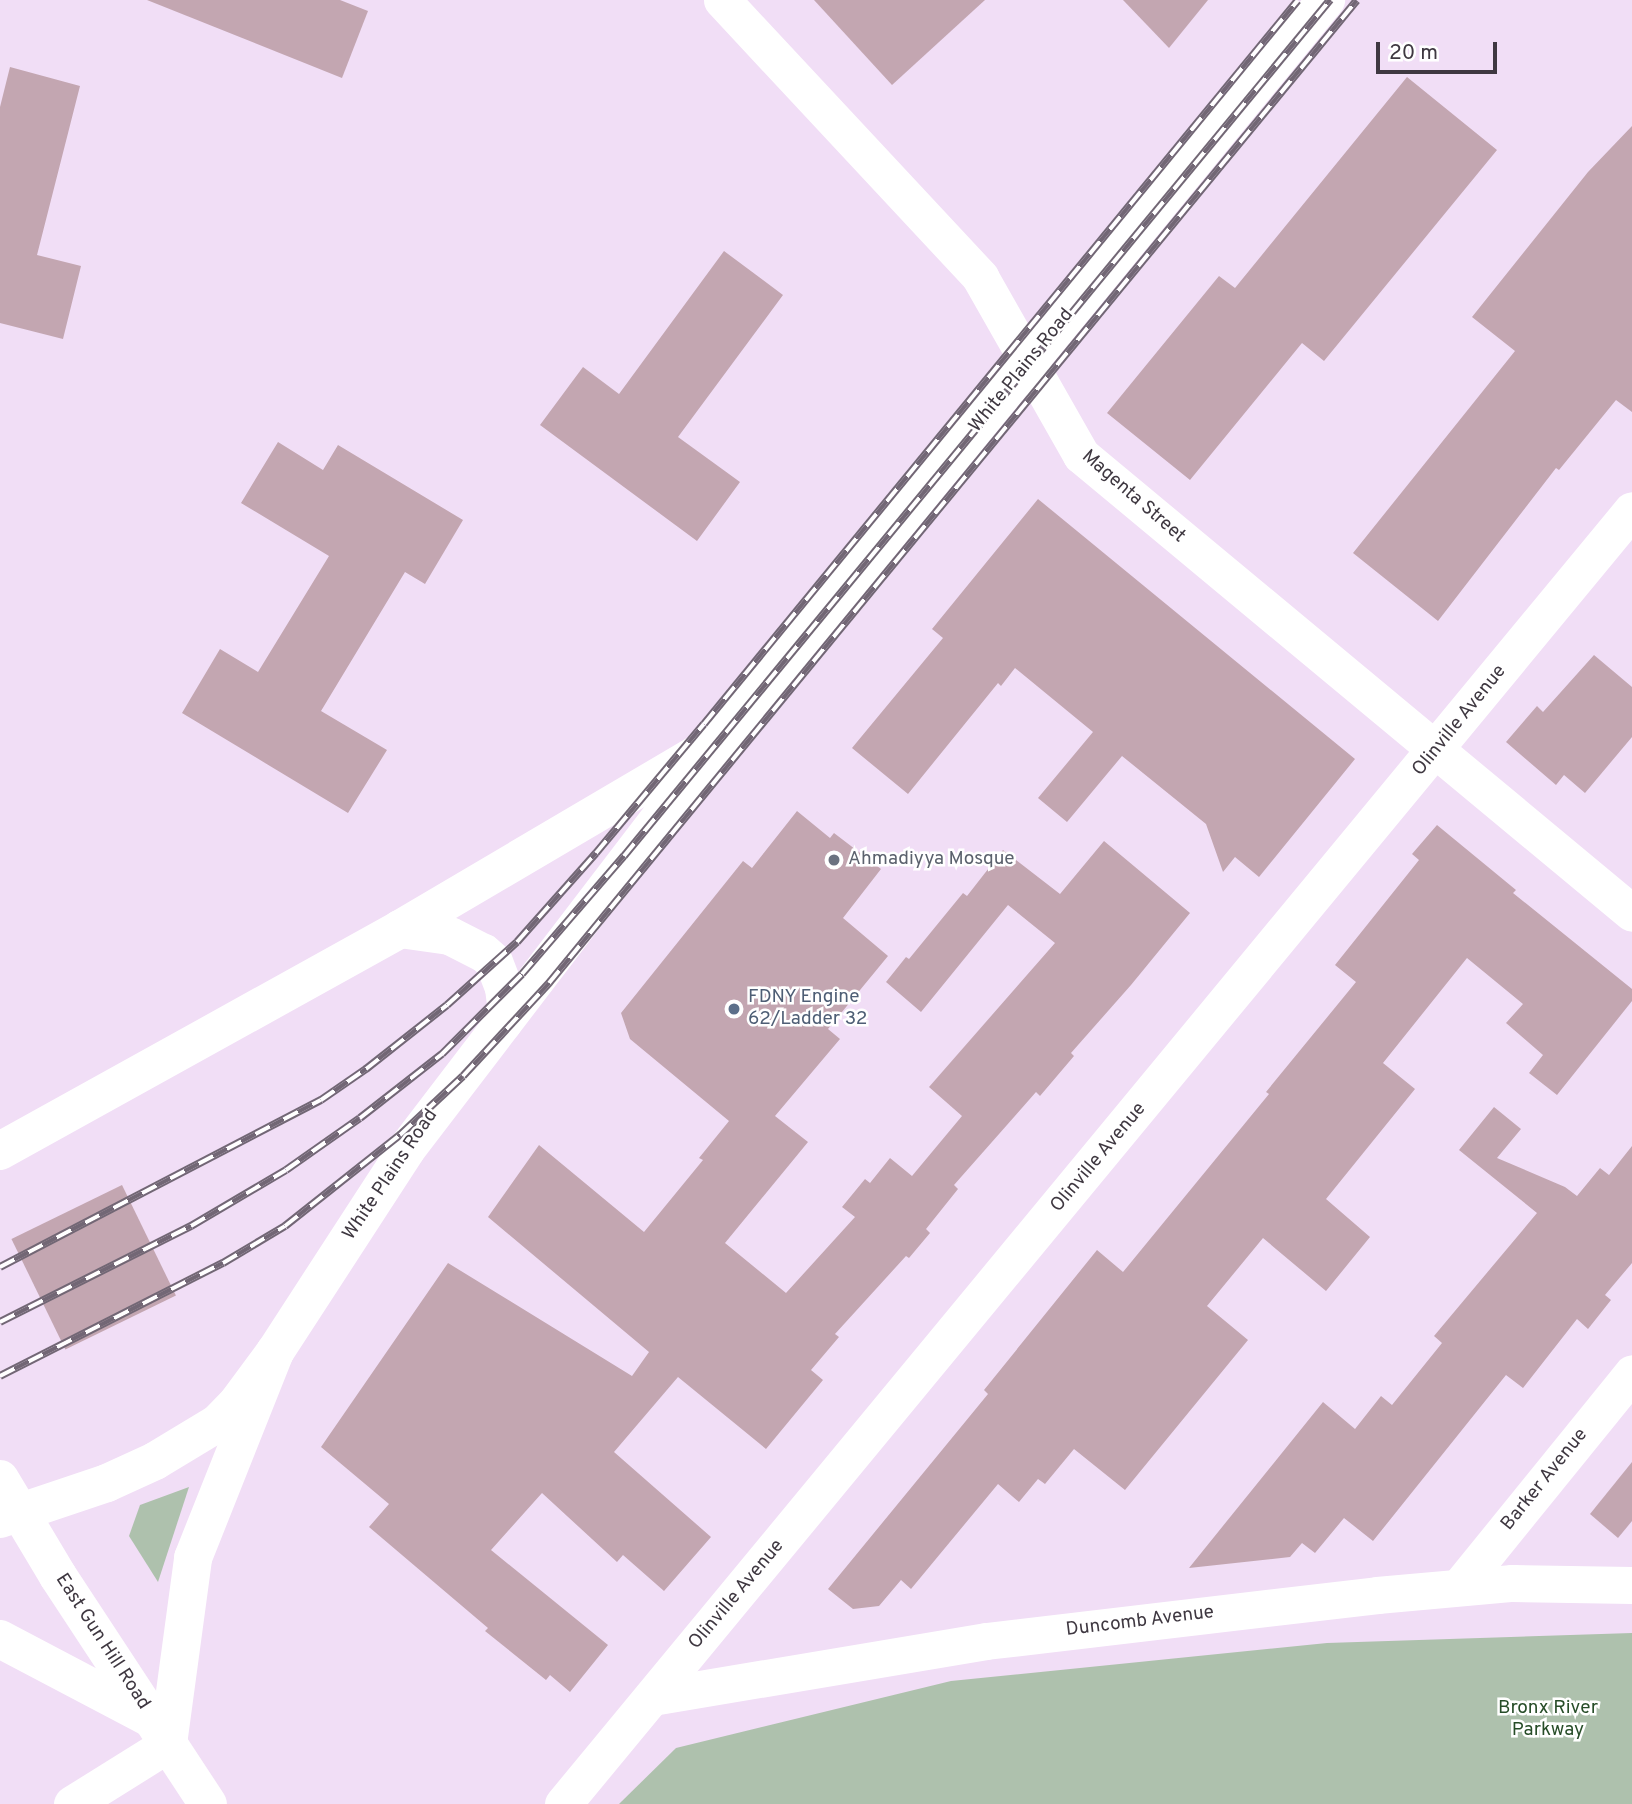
<!DOCTYPE html>
<html>
<head>
<meta charset="utf-8">
<style>
  body { margin:0 }
  #map { position:relative; width:1632px; height:1804px; overflow:hidden; background:#f1def6; font-family:Overpass,sans-serif }
  div>[style] { position:absolute }
  .green>* { inset:0; background:#aec1ad }
  .building>* { inset:0; background:#c3a6b1; transform-origin:0 0 }
  .street>* { height:37px; margin:-18.5px; padding:0 18.5px; transform-origin:18.5px; border-radius:18.5px; background:#fff }
  .secondary>* { height:38px; margin:-19px; padding:0 19px; transform-origin:19px; border-radius:19px; background:#fff }
  .primary>* { height:38px; margin:-19px; padding:0 19px; transform-origin:19px; border-radius:19px; background:#fff }
  .rail>* { height:8px; margin-top:-4px; transform-origin:0; background:repeating-linear-gradient(90deg,#fff 0 16px,#726775 0 32px); box-sizing:border-box; border-block:2px solid #726775 }
  .dots>* { width:19px; height:19px; translate:-50% -50%; box-sizing:border-box; border:4px solid #fff; border-radius:50% }
  span { translate:-50% -50%; white-space:nowrap; text-align:center; line-height:1.15; -webkit-text-stroke:5px #fff; paint-order:stroke }
  .street-label { font-size:19px; color:#3f3841 }
  .worship-label { font-size:19px; color:#5b616d }
  .left { translate:0 -50%; text-align:left }
  .service-label { font-size:19px; color:#4e5e75 }
  .park-label { font-size:19px; color:#274d28 }
  .scale { position:absolute; left:1376px; top:42px; width:121px; height:32px; box-sizing:border-box; border:4px solid #3f3841; border-top:0; padding-left:9px; font-size:21px; line-height:24px; white-space:nowrap; color:#3f3841; -webkit-text-stroke:5px #fff; paint-order:stroke }
</style>
</head>
<body>
<div id="map">
  <div class="green">
    <div style="clip-path:polygon(189px 1487px,158px 1582px,129px 1536px,140px 1505px)"></div>
    <div style="clip-path:polygon(1632px 1633px,1632px 1804px,619px 1804px,676px 1748px,951px 1681px,1327px 1643px)"></div>
  </div>
  <div class="building">
    <div style="clip-path:polygon(147px 0,340px 0,368px 11px,342px 78px)"></div>
    <div style="clip-path:polygon(814px 0,985px 0,892px 85px)"></div>
    <div style="clip-path:polygon(1123px 0,1208px 0,1169px 48px)"></div>
    <div style="clip-path:polygon(10px 67px,80px 86px,37px 255px,81px 266px,63px 339px,0 323px,0 107px)"></div>
    <div style="clip-path:polygon(1407px 77px,1497px 150px,1324px 361px,1302px 343px,1190px 480px,1107px 413px,1219px 276px,1235px 288px)"></div>
    <div style="clip-path:polygon(1632px 126px,1632px 412px,1616px 400px,1559px 470px,1556px 468px,1438px 621px,1353px 553px,1515px 351px,1472px 317px,1588px 172px)"></div>
    <div style="clip-path:polygon(724px 251px,783px 295px,678px 437px,740px 482px,697px 541px,540px 425px,583px 367px,619px 394px)"></div>
    <div style="clip-path:polygon(278px 442px,323px 470px,338px 445px,463px 520px,425px 584px,405px 572px,321px 711px,387px 750px,348px 813px,182px 713px,220px 649px,258px 672px,329px 556px,241px 503px)"></div>
    <div style="clip-path:polygon(1038px 499px,1355px 759px,1259px 877px,1235px 857px,1223px 872px,1206px 824px,1122px 756px,1067px 822px,1038px 798px,1093px 732px,1015px 668px,1001px 686px,998px 683px,908px 794px,852px 748px,943px 638px,932px 629px)"></div>
    <div style="clip-path:polygon(1594px 655px,1632px 687px,1632px 737px,1585px 793px,1564px 775px,1556px 785px,1506px 742px,1537px 706px,1543px 712px)"></div>
    <div style="clip-path:polygon(797px 811px,830px 838px,834px 833px,881px 869px,843px 918px,888px 956px,828px 1029px,840px 1039px,775px 1116px,808px 1142px,725px 1243px,786px 1293px,855px 1217px,842px 1207px,865px 1179px,870px 1183px,890px 1158px,912px 1176px,962px 1116px,929px 1087px,1055px 943px,1008px 905px,921px 1012px,886px 982px,906px 957px,909px 959px,963px 893px,967px 896px,1003px 850px,1060px 894px,1104px 841px,1190px 913px,1131px 985px,1071px 1053px,1074px 1056px,1040px 1096px,1036px 1092px,954px 1185px,958px 1189px,926px 1229px,930px 1233px,909px 1258px,906px 1256px,835px 1334px,839px 1337px,811px 1370px,823px 1380px,766px 1449px,678px 1377px,614px 1452px,711px 1537px,664px 1591px,623px 1555px,617px 1562px,542px 1493px,491px 1550px,608px 1645px,570px 1692px,550px 1675px,546px 1680px,485px 1631px,488px 1628px,369px 1527px,389px 1504px,321px 1447px,448px 1263px,632px 1376px,649px 1352px,488px 1217px,539px 1145px,644px 1232px,703px 1160px,699px 1158px,729px 1121px,630px 1039px,621px 1013px,743px 861px,752px 868px)"></div>
    <div style="clip-path:polygon(1437px 825px,1516px 890px,1513px 893px,1632px 989px,1632px 1001px,1557px 1095px,1529px 1073px,1543px 1055px,1506px 1023px,1523px 1004px,1467px 958px,1383px 1063px,1415px 1089px,1326px 1199px,1370px 1237px,1326px 1291px,1263px 1238px,1207px 1306px,1248px 1340px,1125px 1490px,1074px 1449px,1045px 1484px,1038px 1479px,1019px 1502px,998px 1484px,911px 1589px,901px 1580px,879px 1606px,853px 1609px,828px 1589px,988px 1394px,984px 1390px,1097px 1250px,1123px 1272px,1269px 1094px,1266px 1092px,1356px 982px,1335px 965px,1419px 860px,1412px 854px)"></div>
    <div style="clip-path:polygon(1494px 1107px,1521px 1129px,1497px 1158px,1565px 1187px,1577px 1196px,1600px 1168px,1609px 1175px,1632px 1146px,1632px 1263px,1605px 1295px,1611px 1300px,1588px 1329px,1577px 1319px,1523px 1388px,1506px 1375px,1373px 1541px,1344px 1518px,1315px 1553px,1302px 1543px,1290px 1557px,1189px 1568px,1323px 1402px,1355px 1429px,1381px 1396px,1392px 1405px,1442px 1343px,1434px 1336px,1537px 1213px,1459px 1150px)"></div>
    <div style="left:122px;top:1185px;width:123px;height:123px;rotate:64deg"></div>
    <div style="clip-path:polygon(1632px 1462px,1632px 1521px,1618px 1538px,1590px 1514px)"></div>
  </div>
  <div class="street">
    <div style="left:722px;top:0;width:379px;rotate:47deg"></div>
    <div style="left:980px;top:277px;width:205px;rotate:60.4deg"></div>
    <div style="left:1081px;top:455px;width:716px;rotate:39.73deg"></div>
    <div style="left:1459px;top:1587px;width:275px;rotate:-51deg"></div>
    <div style="left:652px;top:1697px;width:339px;rotate:-9.5deg"></div>
    <div style="left:986px;top:1641px;width:394px;rotate:-6.7deg"></div>
    <div style="left:1377px;top:1595px;width:136px;rotate:-5.1deg"></div>
    <div style="left:1512px;top:1583px;width:120px;rotate:1deg"></div>
    <div style="left:72px;top:1804px;width:113px;rotate:-32deg"></div>
    <div style="left:563px;top:1804px;width:1678px;rotate:-50.44deg"></div>
  </div>
  <div class="secondary">
    <div style="left:400px;top:929px;width:50px;rotate:8deg"></div>
    <div style="left:450px;top:936px;width:38px;rotate:27deg"></div>
    <div style="left:484px;top:953px;width:13px;rotate:42deg"></div>
    <div style="left:494px;top:962px;width:28px;rotate:69deg"></div>
    <div style="left:504px;top:988px;width:17px;rotate:83deg"></div>
    <div style="left:506px;top:1005px;width:18px;rotate:99deg"></div>
    <div style="left:0;top:1151px;width:457px;rotate:-29deg"></div>
    <div style="left:400px;top:929px;width:348px;rotate:-30.5deg"></div>
    <div style="left:0;top:1519px;width:113px;rotate:-18.6deg"></div>
    <div style="left:107px;top:1483px;width:53px;rotate:-24.6deg"></div>
    <div style="left:155px;top:1461px;width:74px;rotate:-31.1deg"></div>
    <div style="left:218px;top:1423px;width:29px;rotate:-46deg"></div>
    <div style="left:238px;top:1402px;width:62px;rotate:-53.5deg"></div>
    <div style="left:275px;top:1352px;width:241px;rotate:-57deg"></div>
    <div style="left:406px;top:1150px;width:512px;rotate:-52.62deg"></div>
    <div style="left:717px;top:743px;width:961px;rotate:-50.66deg"></div>
  </div>
  <div class="primary">
    <div style="left:0;top:1479px;width:113px;rotate:59.1deg"></div>
    <div style="left:58px;top:1576px;width:273px;rotate:56.7deg"></div>
    <div style="left:0;top:1639px;width:170px;rotate:27.8deg"></div>
    <div style="left:168px;top:1744px;width:188px;rotate:-82.3deg"></div>
    <div style="left:193px;top:1558px;width:222px;rotate:-68.3deg"></div>
  </div>
  <div class="rail">
    <div style="left:0;top:1267px;width:362px;rotate:-27.5deg"></div>
    <div style="left:321px;top:1100px;width:55px;rotate:-34.6deg"></div>
    <div style="left:366px;top:1069px;width:103px;rotate:-38.3deg"></div>
    <div style="left:447px;top:1005px;width:94px;rotate:-42deg"></div>
    <div style="left:517px;top:942px;width:119px;rotate:-48.4deg"></div>
    <div style="left:596px;top:853px;width:168px;rotate:-50.1deg"></div>
    <div style="left:704px;top:724px;width:936px;rotate:-50.63deg"></div>
    <div style="left:0;top:1322px;width:214px;rotate:-26.7deg"></div>
    <div style="left:191px;top:1226px;width:110px;rotate:-30.5deg"></div>
    <div style="left:286px;top:1170px;width:90px;rotate:-35.1deg"></div>
    <div style="left:360px;top:1118px;width:104px;rotate:-38deg"></div>
    <div style="left:442px;top:1054px;width:113px;rotate:-45deg"></div>
    <div style="left:522px;top:974px;width:156px;rotate:-49.2deg"></div>
    <div style="left:624px;top:856px;width:1110px;rotate:-50.49deg"></div>
    <div style="left:0;top:1376px;width:250px;rotate:-26.9deg"></div>
    <div style="left:223px;top:1263px;width:72px;rotate:-30.8deg"></div>
    <div style="left:285px;top:1226px;width:147px;rotate:-38.4deg"></div>
    <div style="left:400px;top:1135px;width:86px;rotate:-43.1deg"></div>
    <div style="left:463px;top:1076px;width:127px;rotate:-47.2deg"></div>
    <div style="left:549px;top:983px;width:1272px;rotate:-50.58deg"></div>
  </div>
  <div class="dots">
    <div style="left:834px;top:860px;background:#6b7280"></div>
    <div style="left:734px;top:1009px;background:#5c6f8a"></div>
  </div>
  <div class="street-label">
    <span style="left:1022px;top:371px;rotate:-51deg">White Plains Road</span>
    <span style="left:1133px;top:497px;rotate:41deg">Magenta Street</span>
    <span style="left:1460px;top:721px;rotate:-51deg">Olinville Avenue</span>
    <span style="left:1099px;top:1158px;rotate:-50deg">Olinville Avenue</span>
    <span style="left:391px;top:1175px;rotate:-56deg">White Plains Road</span>
    <span style="left:1545px;top:1480px;rotate:-51deg">Barker Avenue</span>
    <span style="left:737px;top:1595px;rotate:-50deg">Olinville Avenue</span>
    <span style="left:1140px;top:1622px;rotate:-7deg">Duncomb Avenue</span>
    <span style="left:102px;top:1642px;rotate:57deg">East Gun Hill Road</span>
  </div>
  <div class="worship-label">
    <span class="left" style="left:848px;top:860px">Ahmadiyya Mosque</span>
  </div>
  <div class="service-label">
    <span class="left" style="left:748px;top:1009px">FDNY Engine<br>62/Ladder 32</span>
  </div>
  <div class="park-label">
    <span style="left:1548px;top:1720px">Bronx River<br>Parkway</span>
  </div>
  <div class="scale">20 m</div>
</div>
</body>
</html>
